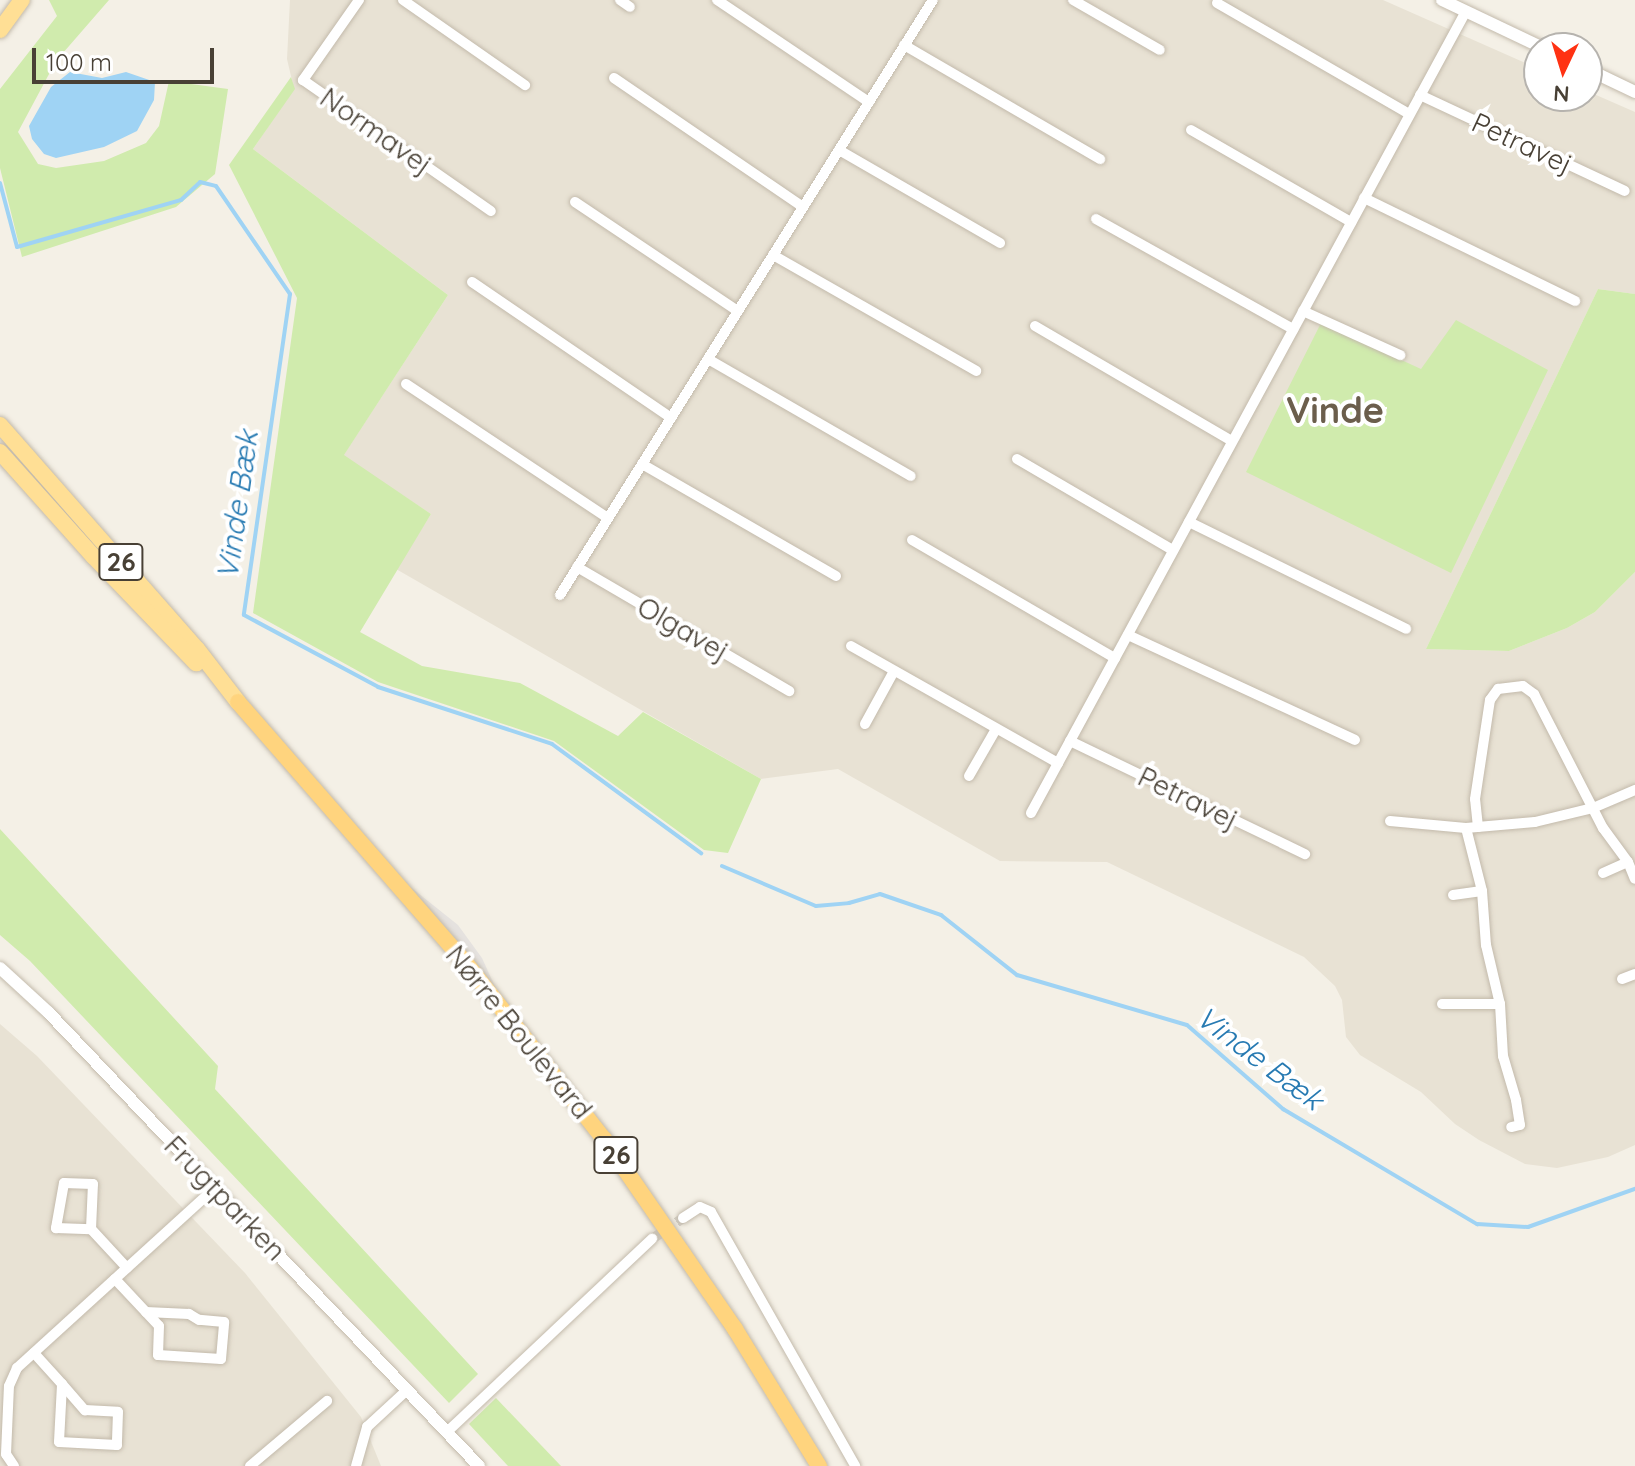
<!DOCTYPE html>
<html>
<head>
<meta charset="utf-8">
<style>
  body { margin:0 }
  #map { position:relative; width:1635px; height:1466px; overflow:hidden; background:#f4f0e6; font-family:Quicksand,sans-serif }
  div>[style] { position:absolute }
  .residential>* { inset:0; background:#e8e2d4 }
  .green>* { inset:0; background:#d0ebad }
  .parking>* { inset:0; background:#e5e2df }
  .water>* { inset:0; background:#9fd3f4 }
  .stream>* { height:4px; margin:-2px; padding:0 2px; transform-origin:2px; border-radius:2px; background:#9fd3f4 }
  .minor-tunnel>* { height:10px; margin-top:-5px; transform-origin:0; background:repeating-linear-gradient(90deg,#d2cdc3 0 10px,transparent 0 15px) }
  .roads { filter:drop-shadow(0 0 2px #c3baab) drop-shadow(0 0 2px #c3baab) }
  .minor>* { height:10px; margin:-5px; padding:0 5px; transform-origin:5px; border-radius:5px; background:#fff }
  .tertiary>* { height:12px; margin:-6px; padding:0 6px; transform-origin:6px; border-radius:6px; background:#fff }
  .primary>* { height:16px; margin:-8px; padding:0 8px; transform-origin:8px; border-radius:8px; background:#ffdf95 }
  .trunk>* { height:16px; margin:-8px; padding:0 8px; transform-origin:8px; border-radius:8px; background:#ffd47e }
  span { translate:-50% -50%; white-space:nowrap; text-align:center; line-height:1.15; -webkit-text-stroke:8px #fff; paint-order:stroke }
  .shield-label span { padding:2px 6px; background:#fff; border:2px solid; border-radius:6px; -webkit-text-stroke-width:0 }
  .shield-label { font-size:26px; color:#484035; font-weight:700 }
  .street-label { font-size:28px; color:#484035 }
  .water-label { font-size:30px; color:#277ab2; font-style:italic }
  .district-label { font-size:36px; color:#6b5e4c; font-weight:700 }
  .north { position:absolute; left:1523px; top:32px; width:80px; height:80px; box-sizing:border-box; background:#fff; border:2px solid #b6b3ae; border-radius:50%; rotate:184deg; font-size:22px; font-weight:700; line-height:32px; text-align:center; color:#484035 }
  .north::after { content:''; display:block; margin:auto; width:28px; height:36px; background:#ff3213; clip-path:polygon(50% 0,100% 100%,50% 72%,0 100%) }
  .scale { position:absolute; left:32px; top:48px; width:182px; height:36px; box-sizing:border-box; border:4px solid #484035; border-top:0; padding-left:10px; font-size:24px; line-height:28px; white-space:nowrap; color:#484035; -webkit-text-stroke:6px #fff; paint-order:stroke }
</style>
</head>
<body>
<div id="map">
  <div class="residential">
    <div style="clip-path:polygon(290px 0,1383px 0,1539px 69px,1539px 96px,1587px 96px,1587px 91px,1635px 112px,1635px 294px,1598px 289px,1426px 649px,1509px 651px,1567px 628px,1595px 612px,1635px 572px,1635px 1145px,1608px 1157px,1557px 1168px,1525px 1164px,1479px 1140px,1455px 1124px,1421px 1092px,1360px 1055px,1346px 1037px,1342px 1000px,1335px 986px,1304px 957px,1107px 862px,1000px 861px,838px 769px,761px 779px,396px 569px,431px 514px,343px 456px,448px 295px,253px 149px,294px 89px,287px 59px)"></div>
    <div style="clip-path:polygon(0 1024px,37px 1056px,245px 1273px,361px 1417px,381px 1466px,0 1466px)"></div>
  </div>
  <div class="green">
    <div style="clip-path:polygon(49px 0,109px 0,56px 61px,18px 132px,38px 164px,56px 168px,104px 161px,146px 143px,159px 126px,169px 81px,228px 89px,215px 174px,176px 207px,22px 257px,0 168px,0 89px,57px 16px)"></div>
    <div style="clip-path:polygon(291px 77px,295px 89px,253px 149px,448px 295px,344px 455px,431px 514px,360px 632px,422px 666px,520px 683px,618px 736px,643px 712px,761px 779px,728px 853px,704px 850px,554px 741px,378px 682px,253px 613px,297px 298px,229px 165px)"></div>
    <div style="clip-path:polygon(1598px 289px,1635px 294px,1635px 572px,1595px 612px,1567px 628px,1509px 651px,1426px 649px)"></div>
    <div style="clip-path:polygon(1456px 320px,1548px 370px,1451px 573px,1246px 472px,1321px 323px,1421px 369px)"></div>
    <div style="clip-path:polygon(0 829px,218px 1066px,215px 1089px,478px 1374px,449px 1403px,30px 961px,0 935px)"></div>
    <div style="clip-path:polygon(496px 1398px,561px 1466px,508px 1466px,469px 1424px)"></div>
  </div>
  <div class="parking">
    <div style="clip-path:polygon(403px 881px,458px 925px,482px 958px,497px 991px)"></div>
  </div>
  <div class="water">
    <div style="clip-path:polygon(70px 72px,102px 78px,126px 72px,155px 82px,154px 100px,137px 131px,104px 147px,56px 158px,44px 154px,32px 139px,29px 126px,51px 87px)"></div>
  </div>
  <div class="stream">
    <div style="left:0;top:183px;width:66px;rotate:75.1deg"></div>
    <div style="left:17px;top:247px;width:171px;rotate:-16deg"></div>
    <div style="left:181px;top:200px;width:26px;rotate:-43deg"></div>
    <div style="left:200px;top:182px;width:16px;rotate:14deg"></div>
    <div style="left:216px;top:186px;width:131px;rotate:55.6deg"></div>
    <div style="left:290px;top:294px;width:324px;rotate:98.2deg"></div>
    <div style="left:244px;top:615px;width:152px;rotate:28.2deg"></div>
    <div style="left:378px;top:687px;width:183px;rotate:18.1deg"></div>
    <div style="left:552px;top:744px;width:185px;rotate:36.2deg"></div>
    <div style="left:722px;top:866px;width:102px;rotate:23.1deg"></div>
    <div style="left:816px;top:906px;width:33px;rotate:-5deg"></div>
    <div style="left:849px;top:903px;width:32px;rotate:-16deg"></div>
    <div style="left:880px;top:894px;width:65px;rotate:19deg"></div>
    <div style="left:941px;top:915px;width:97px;rotate:38.3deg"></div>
    <div style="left:1017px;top:975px;width:177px;rotate:16.4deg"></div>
    <div style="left:1187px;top:1025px;width:128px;rotate:41.2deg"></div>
    <div style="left:1283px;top:1109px;width:226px;rotate:30.7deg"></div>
    <div style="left:1477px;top:1224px;width:51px;rotate:3.4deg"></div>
    <div style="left:1528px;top:1227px;width:114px;rotate:-19.6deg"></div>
  </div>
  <div class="minor-tunnel">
    <div style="left:652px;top:1239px;width:37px;rotate:-34deg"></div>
  </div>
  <div class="roads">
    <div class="minor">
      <div style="left:359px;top:0;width:98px;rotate:125deg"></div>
      <div style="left:303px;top:80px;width:229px;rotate:34.9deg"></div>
      <div style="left:403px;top:0;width:149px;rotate:34.9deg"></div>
      <div style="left:620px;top:0;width:12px;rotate:35deg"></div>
      <div style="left:717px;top:0;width:183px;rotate:33.9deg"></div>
      <div style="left:1073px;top:0;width:100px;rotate:29.9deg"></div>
      <div style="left:1217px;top:3px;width:222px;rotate:30deg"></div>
      <div style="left:904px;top:45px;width:227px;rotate:30.2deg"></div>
      <div style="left:614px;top:78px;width:229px;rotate:34.3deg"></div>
      <div style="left:1420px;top:95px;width:226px;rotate:25.1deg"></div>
      <div style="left:1191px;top:130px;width:185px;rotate:29.9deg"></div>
      <div style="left:839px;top:150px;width:186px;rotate:30deg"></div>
      <div style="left:1364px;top:198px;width:235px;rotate:26deg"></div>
      <div style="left:575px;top:202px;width:196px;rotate:33.8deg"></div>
      <div style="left:1096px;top:219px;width:226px;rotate:29.2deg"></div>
      <div style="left:773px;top:255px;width:234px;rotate:29.7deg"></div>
      <div style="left:472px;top:282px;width:241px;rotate:34.3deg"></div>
      <div style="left:1303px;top:311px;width:107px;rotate:24.4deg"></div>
      <div style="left:1035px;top:326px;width:228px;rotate:30.3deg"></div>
      <div style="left:708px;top:359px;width:234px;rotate:30deg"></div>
      <div style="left:406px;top:384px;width:242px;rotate:33.6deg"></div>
      <div style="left:1017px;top:459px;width:181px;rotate:30.3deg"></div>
      <div style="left:642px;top:464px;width:224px;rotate:30deg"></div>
      <div style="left:1189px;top:522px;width:242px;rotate:26.2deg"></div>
      <div style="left:912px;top:540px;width:235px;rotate:30.2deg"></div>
      <div style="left:577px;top:567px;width:246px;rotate:30.3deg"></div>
      <div style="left:560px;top:595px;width:702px;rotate:-57.92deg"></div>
      <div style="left:1128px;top:635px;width:250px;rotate:24.8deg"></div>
      <div style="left:851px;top:646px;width:238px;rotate:29.5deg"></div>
      <div style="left:865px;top:724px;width:60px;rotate:-61.3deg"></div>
      <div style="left:1070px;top:741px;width:261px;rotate:25.7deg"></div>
      <div style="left:969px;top:776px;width:54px;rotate:-60.1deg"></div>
      <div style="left:1031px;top:813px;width:912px;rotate:-61.52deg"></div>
      <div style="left:1390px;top:821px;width:76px;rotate:5.3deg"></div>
      <div style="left:1466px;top:828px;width:69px;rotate:-5deg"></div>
      <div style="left:1535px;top:822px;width:60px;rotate:-13.6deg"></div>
      <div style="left:1593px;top:808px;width:46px;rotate:-23.2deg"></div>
      <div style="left:1478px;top:827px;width:28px;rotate:-96deg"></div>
      <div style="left:1475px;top:799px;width:100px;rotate:-81.4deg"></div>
      <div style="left:1490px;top:700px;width:14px;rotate:-54deg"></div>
      <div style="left:1498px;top:689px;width:25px;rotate:-7deg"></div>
      <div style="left:1523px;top:686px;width:14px;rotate:36deg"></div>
      <div style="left:1534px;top:694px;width:151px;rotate:62.8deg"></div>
      <div style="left:1603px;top:828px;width:42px;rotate:53.7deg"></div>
      <div style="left:1628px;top:862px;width:18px;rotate:68deg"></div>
      <div style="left:1466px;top:828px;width:65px;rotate:75.7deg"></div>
      <div style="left:1482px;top:891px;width:54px;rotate:85.8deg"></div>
      <div style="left:1486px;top:945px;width:61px;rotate:76.7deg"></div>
      <div style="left:1500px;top:1004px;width:52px;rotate:86.7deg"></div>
      <div style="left:1503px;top:1056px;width:46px;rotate:73.5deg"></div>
      <div style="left:1516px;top:1100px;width:25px;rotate:81deg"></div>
      <div style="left:1520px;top:1125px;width:9px;rotate:167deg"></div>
      <div style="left:1603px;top:873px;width:27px;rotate:-24deg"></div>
      <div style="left:1453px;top:895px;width:29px;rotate:-8deg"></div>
      <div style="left:1622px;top:979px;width:14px;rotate:-21deg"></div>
      <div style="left:1442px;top:1004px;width:58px"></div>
      <div style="left:683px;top:1218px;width:20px;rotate:-33deg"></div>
      <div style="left:700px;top:1207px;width:12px;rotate:24deg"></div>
      <div style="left:711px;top:1212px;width:292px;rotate:60.4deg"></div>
      <div style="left:91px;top:1229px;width:45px;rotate:-87.5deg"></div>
      <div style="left:93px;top:1184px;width:29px;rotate:-178deg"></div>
      <div style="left:64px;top:1183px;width:46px;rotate:100.1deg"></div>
      <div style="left:56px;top:1228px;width:35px;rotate:2deg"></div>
      <div style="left:91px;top:1229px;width:53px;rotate:47.3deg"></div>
      <div style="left:115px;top:1279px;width:45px;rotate:46.8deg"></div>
      <div style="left:146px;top:1312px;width:19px;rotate:47deg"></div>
      <div style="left:159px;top:1326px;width:29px;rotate:92deg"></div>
      <div style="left:158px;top:1355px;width:63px;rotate:3.6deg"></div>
      <div style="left:221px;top:1359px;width:37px;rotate:-85deg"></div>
      <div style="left:224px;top:1322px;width:25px;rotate:-175deg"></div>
      <div style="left:199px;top:1320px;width:12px;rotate:-149deg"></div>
      <div style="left:189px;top:1314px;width:43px;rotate:-177.3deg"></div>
      <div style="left:34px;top:1353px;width:42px;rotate:47.9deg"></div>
      <div style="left:62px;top:1384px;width:35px;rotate:49deg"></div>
      <div style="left:85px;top:1410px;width:33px;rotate:3deg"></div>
      <div style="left:118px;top:1412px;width:33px;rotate:92deg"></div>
      <div style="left:117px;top:1445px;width:58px;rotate:-177deg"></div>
      <div style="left:59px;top:1442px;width:58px;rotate:-87deg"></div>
      <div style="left:447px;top:1432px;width:282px;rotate:-43.3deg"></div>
      <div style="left:14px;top:1466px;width:14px;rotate:-124deg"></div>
      <div style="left:6px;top:1454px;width:68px;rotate:-87.5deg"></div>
      <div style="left:9px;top:1386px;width:20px;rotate:-66deg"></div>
      <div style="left:17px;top:1368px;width:268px;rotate:-42.3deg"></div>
      <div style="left:250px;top:1466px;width:101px;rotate:-40.2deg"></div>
      <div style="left:356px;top:1466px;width:41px;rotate:-74.2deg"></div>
      <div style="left:367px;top:1427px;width:54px;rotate:-42.8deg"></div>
    </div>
    <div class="tertiary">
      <div style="left:1442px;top:0;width:112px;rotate:25.4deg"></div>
      <div style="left:1587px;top:69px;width:53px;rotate:25.6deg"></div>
      <div style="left:0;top:968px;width:65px;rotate:42.5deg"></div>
      <div style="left:48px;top:1012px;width:626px;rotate:46.49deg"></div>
    </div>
    <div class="primary">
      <div style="left:0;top:30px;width:37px;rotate:-54deg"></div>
      <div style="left:0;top:425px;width:298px;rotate:48.7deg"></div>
      <div style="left:197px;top:649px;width:67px;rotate:52.3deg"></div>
      <div style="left:0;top:452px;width:140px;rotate:48.2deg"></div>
      <div style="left:93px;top:556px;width:149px;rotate:46.1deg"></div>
    </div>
    <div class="trunk">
      <div style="left:238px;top:702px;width:345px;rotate:48.9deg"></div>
      <div style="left:465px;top:962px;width:225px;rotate:51.9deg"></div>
      <div style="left:604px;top:1139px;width:231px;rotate:55.4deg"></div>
      <div style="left:735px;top:1329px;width:161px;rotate:58.5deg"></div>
    </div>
  </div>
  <div class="shield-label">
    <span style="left:121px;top:562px">26</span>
    <span style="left:616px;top:1155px">26</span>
  </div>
  <div class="street-label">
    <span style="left:376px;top:131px;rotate:35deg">Normavej</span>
    <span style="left:1522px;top:143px;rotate:25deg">Petravej</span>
    <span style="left:683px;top:629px;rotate:30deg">Olgavej</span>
    <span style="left:1188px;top:798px;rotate:26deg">Petravej</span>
    <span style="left:519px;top:1032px;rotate:51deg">Nørre Boulevard</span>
    <span style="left:225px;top:1198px;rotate:46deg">Frugtparken</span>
  </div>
  <div class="water-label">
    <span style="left:237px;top:505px;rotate:-82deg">Vinde Bæk</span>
    <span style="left:1260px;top:1058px;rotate:37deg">Vinde Bæk</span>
  </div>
  <div class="district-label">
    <span style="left:1335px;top:410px">Vinde</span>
  </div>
  <div class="north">N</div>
  <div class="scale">100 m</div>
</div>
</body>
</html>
